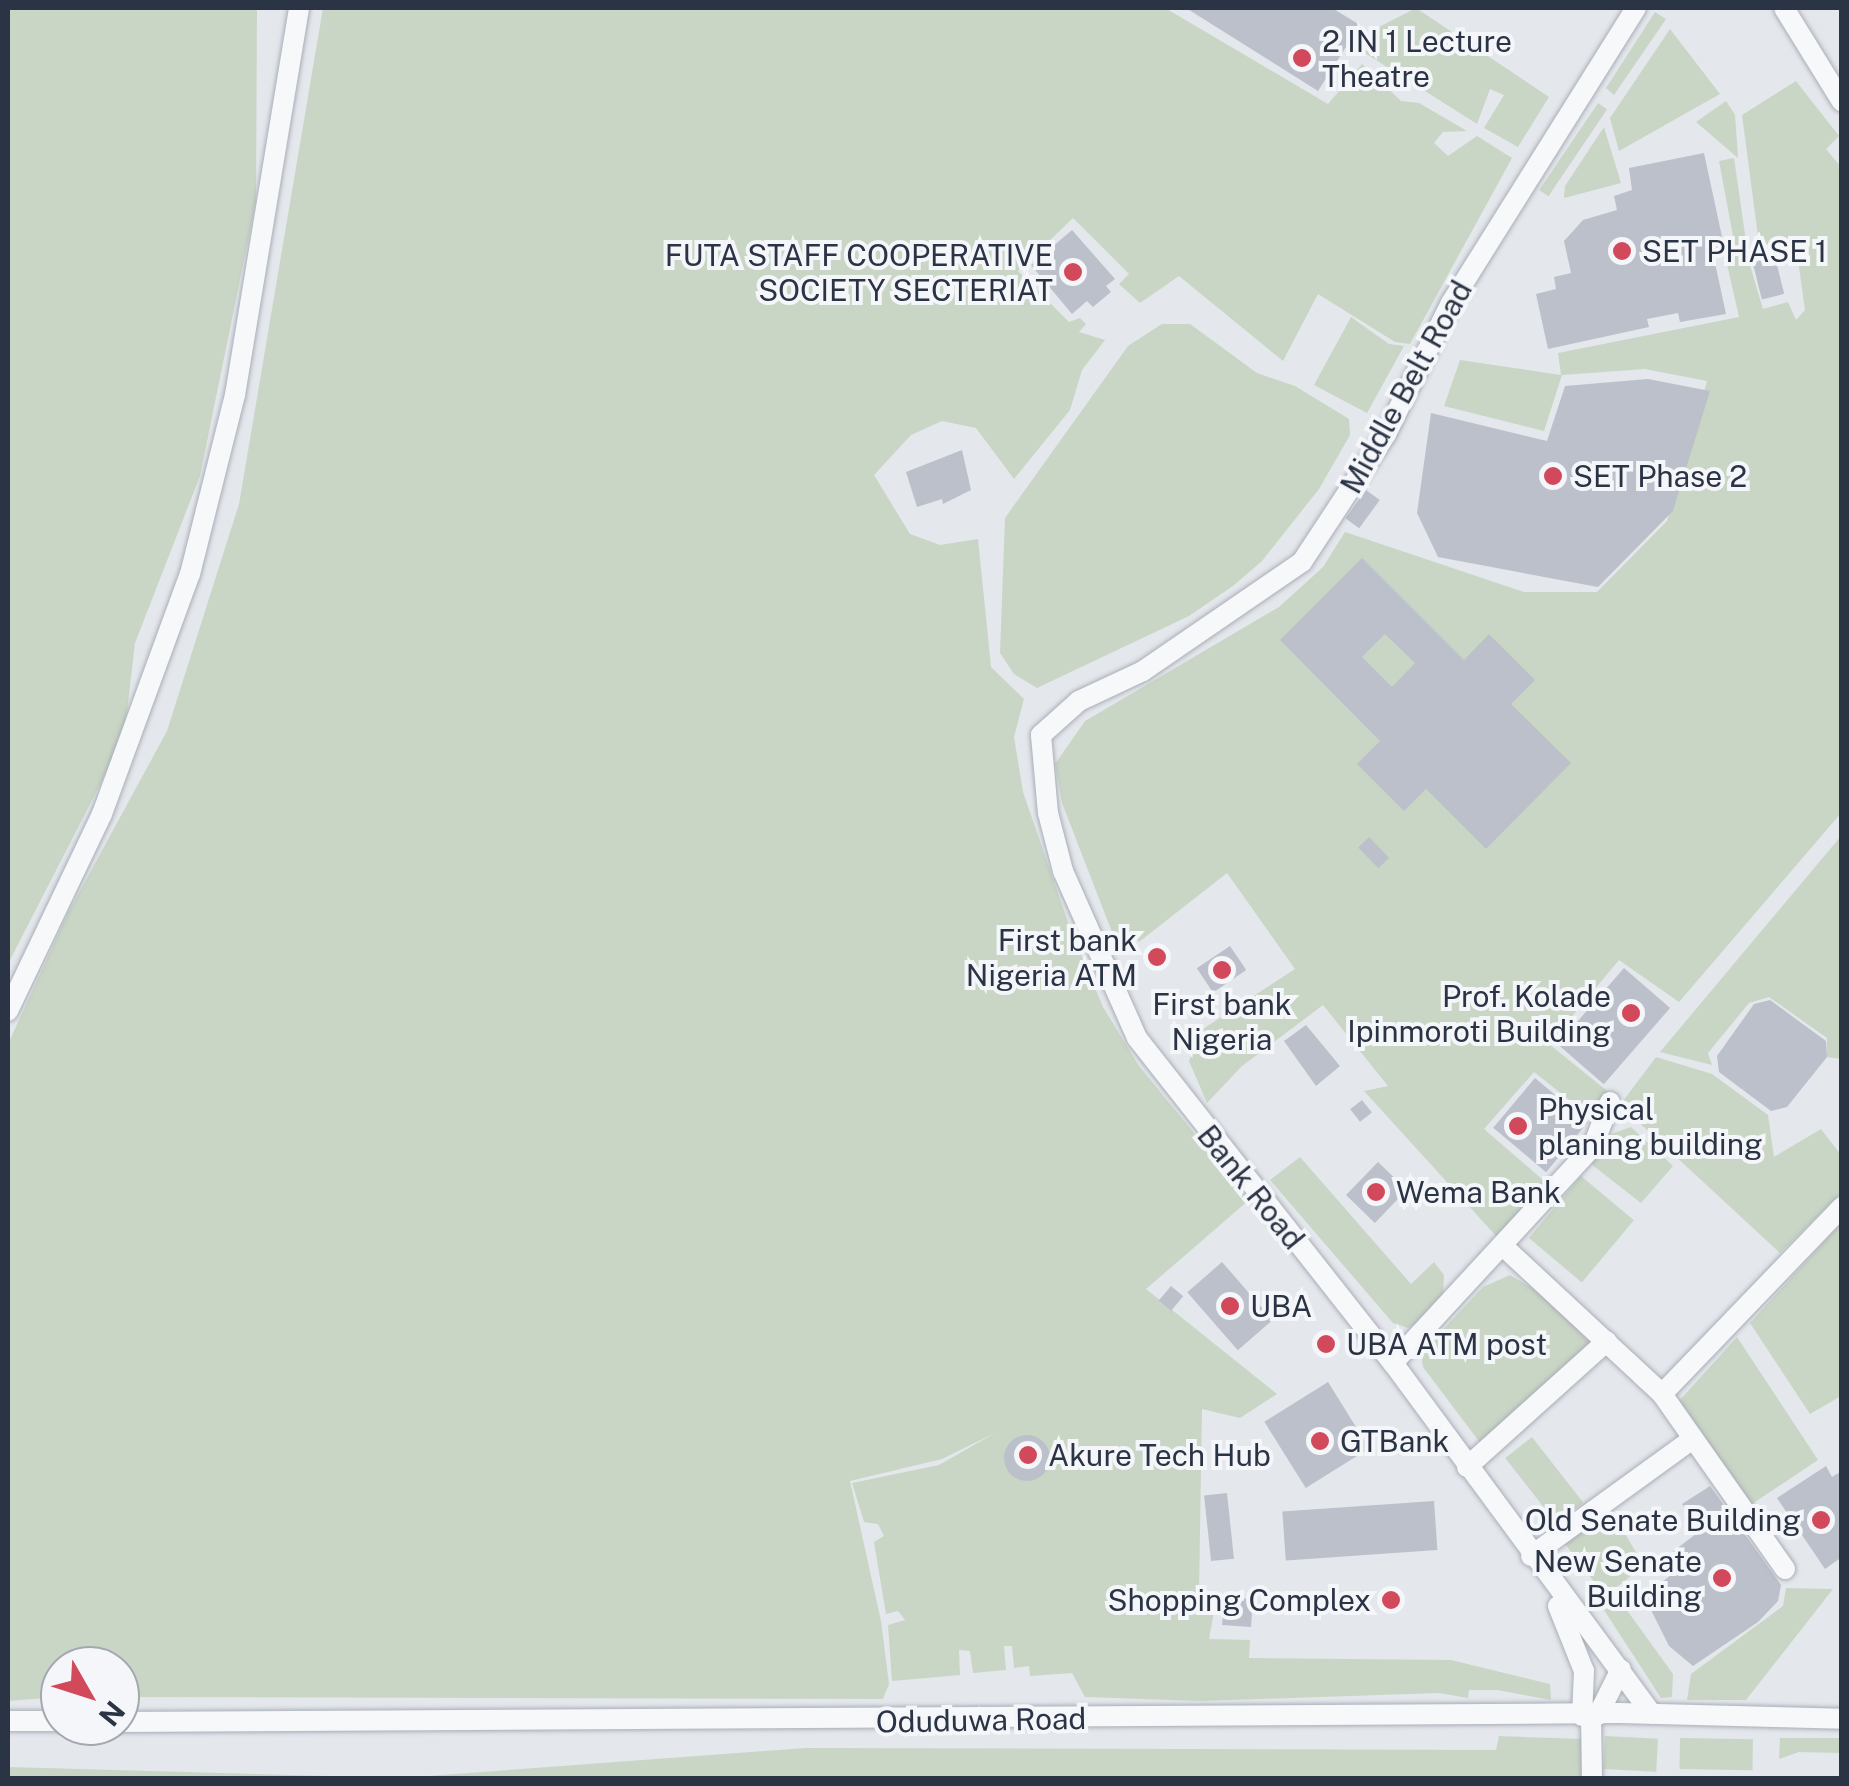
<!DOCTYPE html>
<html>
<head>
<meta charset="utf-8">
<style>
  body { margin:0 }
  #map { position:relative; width:1849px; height:1786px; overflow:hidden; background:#e4e7ec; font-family:"Public Sans",sans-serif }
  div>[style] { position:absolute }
  .green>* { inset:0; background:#c9d6c5; transform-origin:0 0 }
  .building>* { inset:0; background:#bbc0ca; transform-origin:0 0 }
  .round { border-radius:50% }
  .roads { filter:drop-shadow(0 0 2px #a9aeb7) drop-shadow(0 0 2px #a9aeb7) }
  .street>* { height:20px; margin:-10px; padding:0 10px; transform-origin:10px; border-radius:10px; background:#f7f8fa }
  .dots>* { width:28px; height:28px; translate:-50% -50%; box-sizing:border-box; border:5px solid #f4f6f9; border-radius:50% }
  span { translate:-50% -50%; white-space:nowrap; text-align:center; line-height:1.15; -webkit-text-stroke:8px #f4f6f9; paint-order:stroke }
  .poi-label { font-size:30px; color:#2b3445 }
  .left { translate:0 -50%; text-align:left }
  .right { translate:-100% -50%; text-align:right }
  .street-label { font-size:30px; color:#2b3445 }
  .frame { position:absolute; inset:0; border:10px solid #2b3445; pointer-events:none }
  .north { position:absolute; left:40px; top:1646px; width:100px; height:100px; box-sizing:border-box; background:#f4f6f9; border:2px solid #a4a8b1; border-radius:50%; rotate:129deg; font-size:28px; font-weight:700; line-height:40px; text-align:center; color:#2b3445 }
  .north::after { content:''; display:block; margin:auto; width:35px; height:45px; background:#d1495b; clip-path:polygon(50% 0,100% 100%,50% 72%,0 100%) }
</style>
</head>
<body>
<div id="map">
  <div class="green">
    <div style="clip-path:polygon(8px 8px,257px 8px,256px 201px,200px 476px,135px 643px,124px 738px,8px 964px)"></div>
    <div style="clip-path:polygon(323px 8px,1165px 8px,1328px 104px,1362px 64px,1401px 101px,1419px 103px,1467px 131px,1443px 132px,1434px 143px,1448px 156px,1477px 136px,1512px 158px,1410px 344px,1395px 342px,1318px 294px,1283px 361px,1179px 276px,1140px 303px,1119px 284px,1129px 274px,1073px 218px,1018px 271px,1069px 322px,1080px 318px,1086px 324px,1079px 332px,1105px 340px,1082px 370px,1070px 410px,1014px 479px,976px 428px,942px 421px,911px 435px,874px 475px,910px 534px,940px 545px,978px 539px,991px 667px,1024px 699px,1014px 737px,1023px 792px,1070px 928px,1103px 1007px,1139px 1066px,1249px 1200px,1146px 1289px,1277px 1394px,1240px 1418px,1202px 1409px,1199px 1594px,1217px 1596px,1209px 1639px,1250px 1640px,1249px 1658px,1451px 1660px,1550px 1684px,1551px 1700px,1497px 1690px,1469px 1690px,1468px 1698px,1439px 1693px,1200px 1701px,1085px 1697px,1072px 1673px,1030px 1676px,1029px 1666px,1014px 1668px,1012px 1646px,1004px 1646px,1006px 1670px,973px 1673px,970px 1651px,959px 1650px,960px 1675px,892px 1681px,888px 1625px,905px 1620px,898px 1611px,886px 1614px,874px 1542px,884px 1536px,878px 1524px,864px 1522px,852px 1483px,939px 1465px,995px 1433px,942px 1459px,850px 1481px,881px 1621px,889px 1684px,883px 1699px,120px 1697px,120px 1666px,60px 1666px,60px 1697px,8px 1701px,8px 1044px,68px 913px,167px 731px,239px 504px)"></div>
    <div style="clip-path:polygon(1416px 8px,1549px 97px,1518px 147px,1484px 128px,1504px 95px,1490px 89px,1477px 124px,1365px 53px,1379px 27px)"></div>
    <div style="clip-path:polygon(1655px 12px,1666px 19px,1614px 95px,1606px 88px)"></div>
    <div style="clip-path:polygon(1670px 29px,1720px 94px,1619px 151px,1610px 118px)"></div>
    <div style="clip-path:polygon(1796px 81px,1839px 136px,1826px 149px,1841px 167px,1841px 813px,1679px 1002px,1619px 960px,1549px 1044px,1611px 1094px,1596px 1121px,1534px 1072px,1484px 1129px,1543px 1180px,1554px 1181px,1497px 1237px,1364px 1091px,1388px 1086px,1323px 1005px,1242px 1066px,1207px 1103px,1189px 1061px,1203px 1029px,1295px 969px,1227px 873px,1139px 942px,1131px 934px,1117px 945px,1062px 803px,1055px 764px,1085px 721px,1279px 607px,1323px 567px,1345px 532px,1524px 592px,1597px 592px,1667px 521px,1707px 381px,1645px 369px,1562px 375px,1544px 431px,1444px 406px,1460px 360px,1561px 375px,1558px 353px,1739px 317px,1724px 251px,1735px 247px,1719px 161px,1734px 158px,1749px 262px,1763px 309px,1788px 302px,1796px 320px,1805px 310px,1797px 253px,1793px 244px,1759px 244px,1742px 115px)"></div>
    <div style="clip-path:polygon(1726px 101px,1735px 115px,1738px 158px,1696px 122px)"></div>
    <div style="left:1598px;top:103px;width:11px;height:105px;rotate:34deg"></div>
    <div style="clip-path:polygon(1604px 127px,1621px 183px,1564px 198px,1565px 186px)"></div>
    <div style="clip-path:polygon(1351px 317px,1389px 344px,1404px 346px,1367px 413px,1314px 385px)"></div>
    <div style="clip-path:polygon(1162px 324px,1190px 324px,1257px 373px,1295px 386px,1349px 419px,1350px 435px,1319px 489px,1262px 561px,1233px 586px,1189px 616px,1037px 688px,1014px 674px,1000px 653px,1005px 518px,1128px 346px)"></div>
    <div style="clip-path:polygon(1841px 836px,1841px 1059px,1827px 1057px,1827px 1038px,1769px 997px,1749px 1003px,1708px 1053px,1712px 1065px,1660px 1052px)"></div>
    <div style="clip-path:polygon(1656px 1057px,1712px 1074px,1768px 1115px,1774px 1157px,1821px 1129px,1841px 1155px,1841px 1193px,1780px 1253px,1620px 1105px)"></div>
    <div style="clip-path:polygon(1631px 1127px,1673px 1166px,1641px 1203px,1591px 1164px,1611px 1134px)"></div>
    <div style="clip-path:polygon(1300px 1157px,1411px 1284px,1434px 1262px,1444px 1275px,1443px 1296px,1418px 1322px,1408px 1328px,1393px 1323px,1270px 1180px)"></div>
    <div style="left:1581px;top:1176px;width:69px;height:81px;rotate:40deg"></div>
    <div style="clip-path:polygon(1841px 1223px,1841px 1396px,1810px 1414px,1750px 1323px)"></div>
    <div style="clip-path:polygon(1510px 1275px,1539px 1292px,1590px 1342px,1481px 1444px,1423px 1367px,1421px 1353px,1483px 1287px)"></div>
    <div style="clip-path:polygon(1737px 1337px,1818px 1460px,1749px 1506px,1679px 1401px)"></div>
    <div style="left:1532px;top:1437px;width:83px;height:34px;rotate:52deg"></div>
    <div style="clip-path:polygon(1610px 1508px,1644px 1566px,1605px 1596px,1565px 1544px)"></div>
    <div style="clip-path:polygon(1786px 1588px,1833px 1589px,1746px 1700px,1687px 1700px,1691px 1674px,1783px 1606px)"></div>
    <div style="clip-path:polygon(1621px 1602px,1673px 1674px,1672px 1697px,1661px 1698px,1604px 1610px)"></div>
    <div style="clip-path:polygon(1499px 1736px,1582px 1739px,1581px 1778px,8px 1778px,8px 1767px,401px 1778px,805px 1748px,1496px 1750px)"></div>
    <div style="left:1605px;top:1736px;width:53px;height:33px;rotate:3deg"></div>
    <div style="left:1680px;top:1738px;width:73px;height:31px;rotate:1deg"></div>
    <div style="clip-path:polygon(1780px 1738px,1841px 1738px,1841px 1753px,1799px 1752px,1779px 1759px)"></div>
  </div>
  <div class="building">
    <div style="clip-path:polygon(1186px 8px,1332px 8px,1360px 25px,1318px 91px)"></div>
    <div style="clip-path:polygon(1704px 153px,1724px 246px,1712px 249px,1726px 314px,1680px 322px,1678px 313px,1647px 319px,1649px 327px,1548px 349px,1536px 294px,1556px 289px,1554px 277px,1571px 273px,1564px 241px,1583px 220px,1617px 210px,1614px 196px,1632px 190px,1629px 168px)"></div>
    <div style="clip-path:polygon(1072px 230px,1115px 279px,1106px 286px,1111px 292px,1093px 307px,1087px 301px,1072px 314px,1031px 265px)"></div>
    <div style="left:1775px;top:257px;width:38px;height:23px;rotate:76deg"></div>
    <div style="clip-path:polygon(1648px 379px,1710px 391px,1673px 511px,1598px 587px,1438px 557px,1417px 513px,1431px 413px,1547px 441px,1565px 386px)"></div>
    <div style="clip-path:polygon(962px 450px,971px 490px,943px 504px,942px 499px,917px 507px,906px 472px)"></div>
    <div style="left:1366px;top:490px;width:17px;height:35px;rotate:36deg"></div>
    <div style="clip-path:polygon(evenodd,1362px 558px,1464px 660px,1489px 634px,1535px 680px,1511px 704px,1571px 763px,1486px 849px,1426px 789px,1404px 811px,1357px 764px,1380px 741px,1280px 640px,1362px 558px,1385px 634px,1415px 663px,1392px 687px,1362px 657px,1385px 634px)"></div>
    <div style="left:1369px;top:837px;width:29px;height:15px;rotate:46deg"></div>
    <div style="left:1230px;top:946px;width:29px;height:40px;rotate:56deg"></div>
    <div style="left:1624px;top:968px;width:61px;height:101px;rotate:41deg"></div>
    <div style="clip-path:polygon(1770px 1000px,1826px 1041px,1827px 1057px,1787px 1107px,1771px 1111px,1719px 1072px,1717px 1056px,1754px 1004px)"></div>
    <div style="clip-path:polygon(1306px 1025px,1340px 1066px,1316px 1086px,1284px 1041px)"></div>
    <div style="left:1535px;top:1078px;width:69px;height:65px;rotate:40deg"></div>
    <div style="left:1362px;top:1100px;width:16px;height:15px;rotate:52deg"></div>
    <div style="left:1378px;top:1162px;width:40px;height:46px;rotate:44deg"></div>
    <div style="left:1222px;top:1262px;width:77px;height:46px;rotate:49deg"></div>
    <div style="left:1171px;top:1286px;width:16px;height:19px;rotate:40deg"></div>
    <div style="left:1328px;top:1382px;width:78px;height:75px;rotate:58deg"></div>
    <div class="round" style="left:1004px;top:1435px;width:46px;height:46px"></div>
    <div style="clip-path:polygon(1826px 1466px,1832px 1477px,1842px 1471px,1842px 1557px,1825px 1569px,1777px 1498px)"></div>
    <div style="clip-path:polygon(1710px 1486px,1781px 1585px,1778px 1601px,1758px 1622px,1693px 1666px,1669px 1646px,1644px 1596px,1675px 1572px,1666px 1557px,1701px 1530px,1682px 1504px)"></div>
    <div style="left:1227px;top:1493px;width:66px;height:23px;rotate:84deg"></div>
    <div style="left:1434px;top:1501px;width:49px;height:152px;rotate:86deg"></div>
    <div style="left:1224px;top:1597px;width:29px;height:28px;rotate:4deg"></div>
  </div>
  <div class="roads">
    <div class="street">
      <div style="left:1636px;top:8px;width:348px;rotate:122.1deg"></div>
      <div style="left:1451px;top:303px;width:146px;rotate:116.4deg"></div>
      <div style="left:1386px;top:434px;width:153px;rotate:123.3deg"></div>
      <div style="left:1302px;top:562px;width:193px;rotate:145.6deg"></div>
      <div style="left:1143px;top:671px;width:71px;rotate:154.9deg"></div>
      <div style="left:1079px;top:701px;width:51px;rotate:138.2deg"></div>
      <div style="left:1041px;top:735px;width:78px;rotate:84.9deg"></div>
      <div style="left:1048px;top:813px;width:60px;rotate:75.5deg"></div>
      <div style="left:1063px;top:871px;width:183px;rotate:66.1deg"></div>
      <div style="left:1137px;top:1038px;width:414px;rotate:51.8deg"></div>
      <div style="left:1393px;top:1363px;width:436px;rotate:53.6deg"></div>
      <div style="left:1784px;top:8px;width:110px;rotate:58.3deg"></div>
      <div style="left:8px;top:1011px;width:218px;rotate:-64.5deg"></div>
      <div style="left:102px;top:814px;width:256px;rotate:-69.9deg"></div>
      <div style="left:190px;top:574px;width:185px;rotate:-75.9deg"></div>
      <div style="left:235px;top:395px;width:392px;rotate:-80.6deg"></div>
      <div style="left:1505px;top:1248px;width:214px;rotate:42.9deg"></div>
      <div style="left:1662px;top:1394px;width:214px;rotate:54.9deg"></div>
      <div style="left:1393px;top:1363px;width:295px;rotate:-47.3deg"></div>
      <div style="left:1593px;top:1146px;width:47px;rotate:-68.9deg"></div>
      <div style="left:1662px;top:1394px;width:260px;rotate:-46.1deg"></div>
      <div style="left:1467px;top:1467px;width:188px;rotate:-42deg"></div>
      <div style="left:1531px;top:1556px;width:196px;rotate:-35.9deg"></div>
      <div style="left:1558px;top:1606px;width:70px;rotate:68.2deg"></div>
      <div style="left:1584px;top:1671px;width:45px;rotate:92.5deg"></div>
      <div style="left:1591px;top:1715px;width:63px;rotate:89.1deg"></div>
      <div style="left:1598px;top:1715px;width:51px;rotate:-63.4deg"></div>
      <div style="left:8px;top:1721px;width:52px"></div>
      <div style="left:120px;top:1722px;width:1499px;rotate:-0.34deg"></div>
      <div style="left:1619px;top:1713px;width:223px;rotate:1.5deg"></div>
    </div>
  </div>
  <div class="dots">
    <div style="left:1302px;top:58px;background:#d1495b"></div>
    <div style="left:1622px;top:251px;background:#d1495b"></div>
    <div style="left:1073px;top:272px;background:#d1495b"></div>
    <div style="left:1553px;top:476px;background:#d1495b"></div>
    <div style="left:1157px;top:957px;background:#d1495b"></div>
    <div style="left:1222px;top:970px;background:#d1495b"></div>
    <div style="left:1631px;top:1013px;background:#d1495b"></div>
    <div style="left:1518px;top:1126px;background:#d1495b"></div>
    <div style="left:1376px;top:1192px;background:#d1495b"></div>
    <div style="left:1230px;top:1306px;background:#d1495b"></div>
    <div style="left:1326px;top:1344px;background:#d1495b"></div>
    <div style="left:1320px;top:1441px;background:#d1495b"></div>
    <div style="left:1028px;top:1455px;background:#d1495b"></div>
    <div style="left:1821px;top:1520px;background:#d1495b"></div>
    <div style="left:1722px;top:1578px;background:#d1495b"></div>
    <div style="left:1391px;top:1600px;background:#d1495b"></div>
  </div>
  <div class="poi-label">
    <span class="left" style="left:1322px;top:58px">2 IN 1 Lecture<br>Theatre</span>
    <span class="left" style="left:1642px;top:251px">SET PHASE 1</span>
    <span class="right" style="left:1053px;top:272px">FUTA STAFF COOPERATIVE<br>SOCIETY SECTERIAT</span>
    <span class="left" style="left:1573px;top:476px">SET Phase 2</span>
    <span class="right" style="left:1137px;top:957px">First bank<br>Nigeria ATM</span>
    <span class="right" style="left:1611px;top:1013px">Prof. Kolade<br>Ipinmoroti Building</span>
    <span style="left:1222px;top:1021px">First bank<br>Nigeria</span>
    <span class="left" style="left:1538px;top:1126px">Physical<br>planing building</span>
    <span class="left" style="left:1396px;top:1192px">Wema Bank</span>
    <span class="left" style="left:1250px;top:1306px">UBA</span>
    <span class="left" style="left:1346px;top:1344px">UBA ATM post</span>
    <span class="left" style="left:1340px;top:1441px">GTBank</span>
    <span class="left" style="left:1048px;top:1455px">Akure Tech Hub</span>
    <span class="right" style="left:1801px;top:1520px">Old Senate Building</span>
    <span class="right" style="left:1702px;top:1578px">New Senate<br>Building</span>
    <span class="right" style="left:1371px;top:1600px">Shopping Complex</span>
  </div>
  <div class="street-label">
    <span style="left:1406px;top:387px;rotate:-61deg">Middle Belt Road</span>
    <span style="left:1251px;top:1187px;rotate:51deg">Bank Road</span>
    <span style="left:981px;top:1720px;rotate:-1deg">Oduduwa Road</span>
  </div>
  <div class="frame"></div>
  <div class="north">N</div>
</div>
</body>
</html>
